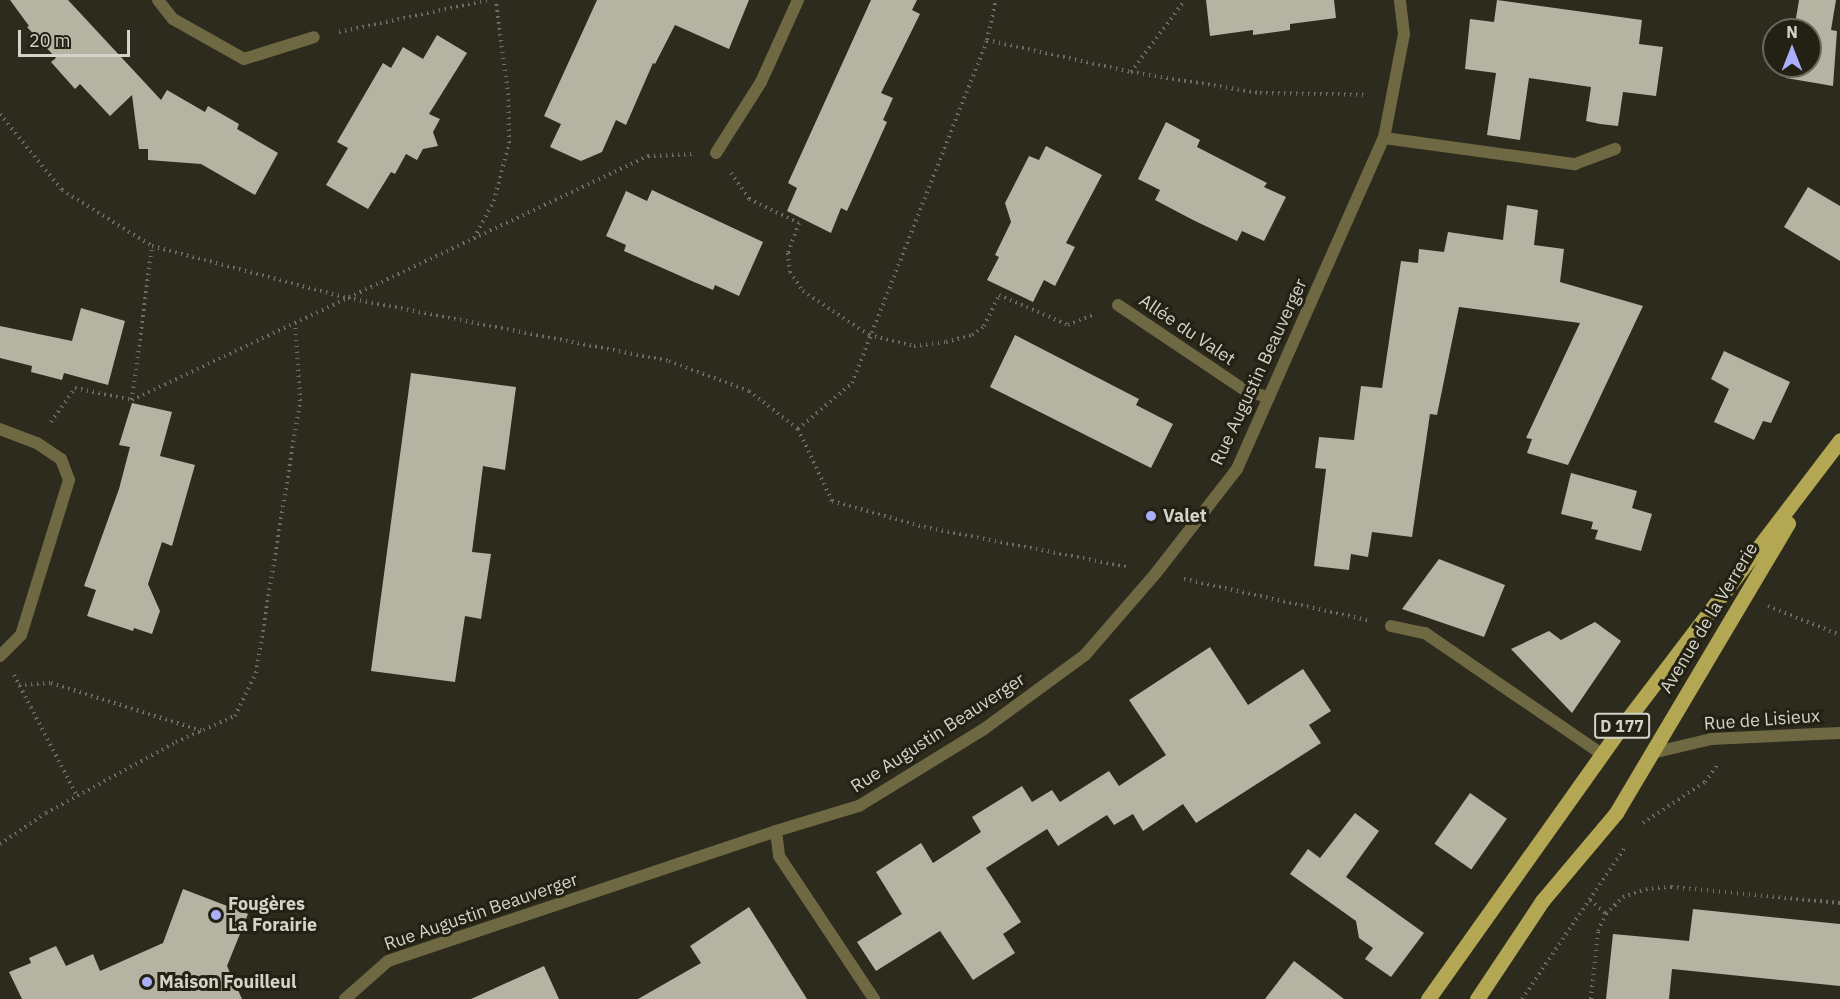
<!DOCTYPE html>
<html>
<head>
<meta charset="utf-8">
<style>
  body { margin:0 }
  #map { position:relative; width:1840px; height:999px; overflow:hidden; background:#2d2b1d; font-family:"IBM Plex Sans",sans-serif }
  div>[style] { position:absolute }
  .building>* { inset:0; background:#b5b3a2; transform-origin:0 0 }
  .path>* { height:4px; margin-top:-2px; transform-origin:0; background:repeating-linear-gradient(90deg,#6f6d61 0 1.5px,transparent 0 6px) }
  .street>* { height:12px; margin:-6px; padding:0 6px; transform-origin:6px; border-radius:6px; background:#6e6942 }
  .primary>* { height:15px; margin:-7.5px; padding:0 7.5px; transform-origin:7.5px; border-radius:7.5px; background:#b3a753 }
  .dots>* { width:16px; height:16px; translate:-50% -50%; box-sizing:border-box; border:3px solid #232113; border-radius:50% }
  span { translate:-50% -50%; white-space:nowrap; text-align:center; line-height:1.15; -webkit-text-stroke:6px #232113; paint-order:stroke }
  .shield-label span { padding:2px 4px; background:#232113; border:2px solid; border-radius:4px; -webkit-text-stroke-width:0 }
  .shield-label { font-size:16px; color:#d4d3ca; font-weight:700 }
  .street-label { font-size:18px; color:#d4d3ca }
  .poi-label { font-size:18px; color:#d4d3ca; font-weight:700 }
  .left { translate:0 -50%; text-align:left }
  .north { position:absolute; left:1762px; top:18px; width:60px; height:60px; box-sizing:border-box; background:#232113; border:2px solid #6a685c; border-radius:50%; rotate:0deg; font-size:16px; font-weight:700; line-height:24px; text-align:center; color:#d4d3ca }
  .north::after { content:''; display:block; margin:auto; width:21px; height:27px; background:#abaffb; clip-path:polygon(50% 0,100% 100%,50% 72%,0 100%) }
  .scale { position:absolute; left:18px; top:30px; width:112px; height:27px; box-sizing:border-box; border:3px solid #d4d3ca; border-top:0; padding-left:8px; font-size:18px; line-height:21px; white-space:nowrap; color:#d4d3ca; -webkit-text-stroke:4px #232113; paint-order:stroke }
</style>
</head>
<body>
<div id="map">
  <div class="building">
    <div style="clip-path:polygon(10px 0,68px 0,161px 100px,167px 90px,205px 112px,208px 106px,239px 124px,237px 129px,278px 153px,255px 195px,201px 164px,148px 160px,148px 149px,139px 149px,132px 95px,110px 116px,80px 84px,75px 89px,51px 62px,56px 58px,27px 27px,29px 26px)"></div>
    <div style="clip-path:polygon(597px 0,749px 0,729px 49px,675px 25px,655px 64px,653px 63px,626px 125px,616px 120px,602px 152px,581px 161px,550px 147px,561px 124px,544px 116px)"></div>
    <div style="clip-path:polygon(871px 0,917px 0,912px 10px,920px 14px,881px 93px,893px 98px,883px 120px,887px 122px,847px 211px,841px 208px,831px 233px,787px 211px,797px 188px,788px 183px)"></div>
    <div style="clip-path:polygon(1206px 0,1334px 0,1336px 18px,1290px 24px,1290px 30px,1253px 35px,1253px 30px,1210px 36px)"></div>
    <div style="clip-path:polygon(1497px 0,1642px 20px,1639px 44px,1663px 47px,1656px 96px,1623px 92px,1618px 126px,1600px 124px,1586px 121px,1591px 87px,1529px 78px,1520px 140px,1487px 135px,1496px 73px,1465px 69px,1470px 19px,1494px 22px)"></div>
    <div style="clip-path:polygon(1799px 0,1836px 0,1831px 30px,1837px 31px,1833px 86px,1786px 78px,1788px 66px,1810px 66px,1810px 30px,1794px 30px)"></div>
    <div style="clip-path:polygon(437px 35px,467px 53px,429px 114px,440px 119px,433px 132px,438px 146px,423px 149px,417px 160px,406px 154px,395px 174px,391px 172px,368px 209px,326px 185px,348px 148px,337px 142px,383px 63px,391px 68px,403px 47px,423px 59px)"></div>
    <div style="clip-path:polygon(1166px 122px,1200px 140px,1197px 147px,1267px 183px,1264px 187px,1286px 197px,1264px 241px,1242px 231px,1237px 241px,1193px 220px,1155px 200px,1160px 190px,1138px 179px)"></div>
    <div style="clip-path:polygon(1046px 146px,1102px 175px,1066px 243px,1075px 247px,1055px 286px,1044px 280px,1033px 302px,987px 280px,999px 257px,995px 255px,1011px 222px,1005px 203px,1029px 156px,1039px 160px)"></div>
    <div style="clip-path:polygon(1808px 187px,1840px 206px,1840px 261px,1784px 227px)"></div>
    <div style="clip-path:polygon(652px 190px,763px 242px,739px 296px,715px 285px,713px 290px,694px 282px,624px 251px,626px 245px,606px 236px,626px 191px,647px 201px)"></div>
    <div style="clip-path:polygon(1507px 205px,1538px 210px,1534px 245px,1564px 249px,1560px 282px,1643px 306px,1568px 465px,1527px 453px,1532px 439px,1526px 438px,1580px 323px,1459px 307px,1437px 415px,1430px 414px,1412px 537px,1372px 532px,1368px 557px,1351px 554px,1349px 570px,1314px 566px,1326px 469px,1315px 468px,1319px 437px,1354px 440px,1361px 386px,1382px 388px,1401px 261px,1418px 263px,1419px 249px,1444px 252px,1448px 232px,1503px 240px)"></div>
    <div style="clip-path:polygon(81px 308px,125px 321px,108px 385px,64px 373px,62px 380px,31px 372px,32px 366px,0 358px,0 326px,72px 341px)"></div>
    <div style="clip-path:polygon(1015px 335px,1139px 399px,1136px 405px,1173px 424px,1151px 468px,990px 387px)"></div>
    <div style="clip-path:polygon(1724px 351px,1790px 382px,1771px 423px,1763px 421px,1754px 440px,1714px 422px,1729px 389px,1711px 379px)"></div>
    <div style="clip-path:polygon(411px 373px,516px 387px,505px 470px,483px 466px,472px 552px,491px 554px,481px 619px,465px 616px,455px 682px,371px 671px)"></div>
    <div style="clip-path:polygon(132px 403px,172px 412px,160px 456px,195px 465px,172px 546px,162px 542px,148px 584px,160px 611px,152px 634px,134px 628px,133px 631px,87px 616px,96px 590px,84px 586px,119px 489px,130px 447px,119px 445px)"></div>
    <div style="clip-path:polygon(1571px 473px,1637px 491px,1632px 508px,1652px 514px,1641px 551px,1595px 539px,1598px 530px,1591px 529px,1593px 522px,1561px 514px)"></div>
    <div style="clip-path:polygon(1439px 559px,1505px 585px,1484px 637px,1402px 609px)"></div>
    <div style="clip-path:polygon(1595px 622px,1621px 641px,1572px 713px,1511px 649px,1549px 631px,1561px 640px)"></div>
    <div style="clip-path:polygon(1210px 647px,1248px 705px,1303px 669px,1331px 711px,1309px 725px,1321px 743px,1196px 823px,1183px 804px,1143px 831px,1133px 814px,1114px 825px,1107px 815px,1058px 846px,1047px 829px,986px 868px,1021px 922px,1003px 934px,1015px 953px,973px 980px,940px 931px,876px 971px,857px 942px,902px 914px,876px 872px,921px 843px,933px 863px,981px 832px,972px 817px,1022px 786px,1032px 802px,1052px 790px,1060px 802px,1109px 771px,1119px 786px,1166px 755px,1129px 700px)"></div>
    <div style="left:1470px;top:793px;width:45px;height:62px;rotate:35deg"></div>
    <div style="clip-path:polygon(1355px 813px,1379px 831px,1346px 877px,1424px 933px,1391px 977px,1365px 959px,1373px 948px,1359px 938px,1356px 921px,1290px 874px,1308px 849px,1320px 858px)"></div>
    <div style="clip-path:polygon(183px 889px,248px 914px,227px 966px,242px 999px,22px 999px,9px 972px,31px 963px,29px 958px,56px 946px,66px 966px,93px 954px,100px 971px,163px 943px)"></div>
    <div style="clip-path:polygon(749px 907px,807px 999px,638px 999px,701px 963px,690px 946px)"></div>
    <div style="clip-path:polygon(1693px 909px,1840px 924px,1840px 986px,1672px 969px,1669px 999px,1606px 999px,1613px 934px,1689px 941px)"></div>
    <div style="clip-path:polygon(1294px 961px,1344px 999px,1265px 999px)"></div>
    <div style="clip-path:polygon(544px 966px,559px 999px,471px 999px)"></div>
  </div>
  <div class="path">
    <div style="left:339px;top:32px;width:152px;rotate:-12.1deg"></div>
    <div style="left:987px;top:40px;width:148px;rotate:12.5deg"></div>
    <div style="left:1131px;top:72px;width:131px;rotate:9.2deg"></div>
    <div style="left:1260px;top:93px;width:108px;rotate:1.1deg"></div>
    <div style="left:1131px;top:72px;width:90px;rotate:-53.1deg"></div>
    <div style="left:0;top:114px;width:98px;rotate:50.8deg"></div>
    <div style="left:62px;top:190px;width:106px;rotate:31.9deg"></div>
    <div style="left:152px;top:246px;width:203px;rotate:14.9deg"></div>
    <div style="left:348px;top:298px;width:327px;rotate:11.1deg"></div>
    <div style="left:669px;top:361px;width:85px;rotate:20.6deg"></div>
    <div style="left:749px;top:391px;width:62px;rotate:37.8deg"></div>
    <div style="left:798px;top:429px;width:80px;rotate:64.7deg"></div>
    <div style="left:832px;top:501px;width:96px;rotate:15.8deg"></div>
    <div style="left:924px;top:527px;width:207px;rotate:11.1deg"></div>
    <div style="left:731px;top:173px;width:32px;rotate:55deg"></div>
    <div style="left:749px;top:199px;width:55px;rotate:25.6deg"></div>
    <div style="left:799px;top:223px;width:32px;rotate:110deg"></div>
    <div style="left:788px;top:253px;width:19px;rotate:84deg"></div>
    <div style="left:790px;top:272px;width:23px;rotate:56deg"></div>
    <div style="left:803px;top:291px;width:79px;rotate:33.7deg"></div>
    <div style="left:869px;top:335px;width:46px;rotate:13.7deg"></div>
    <div style="left:914px;top:346px;width:32px;rotate:-7deg"></div>
    <div style="left:946px;top:342px;width:27px;rotate:-15deg"></div>
    <div style="left:972px;top:335px;width:15px;rotate:-37deg"></div>
    <div style="left:984px;top:326px;width:34px;rotate:-64deg"></div>
    <div style="left:999px;top:295px;width:75px;rotate:23.5deg"></div>
    <div style="left:1068px;top:325px;width:29px;rotate:-22deg"></div>
    <div style="left:474px;top:238px;width:42px;rotate:-61.6deg"></div>
    <div style="left:494px;top:201px;width:60px;rotate:-75.5deg"></div>
    <div style="left:509px;top:143px;width:48px;rotate:-91.2deg"></div>
    <div style="left:508px;top:95px;width:96px;rotate:-97.2deg"></div>
    <div style="left:132px;top:400px;width:155px;rotate:-82.6deg"></div>
    <div style="left:51px;top:422px;width:42px;rotate:-54.8deg"></div>
    <div style="left:75px;top:388px;width:58px;rotate:11.9deg"></div>
    <div style="left:132px;top:400px;width:571px;rotate:-25.31deg"></div>
    <div style="left:648px;top:156px;width:44px;rotate:-2.6deg"></div>
    <div style="left:798px;top:429px;width:71px;rotate:-40.4deg"></div>
    <div style="left:852px;top:383px;width:369px;rotate:-68.5deg"></div>
    <div style="left:987px;top:40px;width:41px;rotate:-77.3deg"></div>
    <div style="left:1184px;top:579px;width:188px;rotate:12.6deg"></div>
    <div style="left:1768px;top:606px;width:78px;rotate:21.9deg"></div>
    <div style="left:14px;top:675px;width:136px;rotate:62.5deg"></div>
    <div style="left:19px;top:685px;width:32px;rotate:-4deg"></div>
    <div style="left:51px;top:683px;width:158px;rotate:17.6deg"></div>
    <div style="left:1643px;top:823px;width:74px;rotate:-33.5deg"></div>
    <div style="left:1705px;top:782px;width:19px;rotate:-54deg"></div>
    <div style="left:1716px;top:767px;width:4px;rotate:-90deg"></div>
    <div style="left:0;top:844px;width:55px;rotate:-34deg"></div>
    <div style="left:46px;top:813px;width:148px;rotate:-28.6deg"></div>
    <div style="left:176px;top:742px;width:64px;rotate:-23.8deg"></div>
    <div style="left:235px;top:716px;width:48px;rotate:-64deg"></div>
    <div style="left:256px;top:673px;width:276px;rotate:-80.8deg"></div>
    <div style="left:300px;top:401px;width:78px;rotate:-93.7deg"></div>
    <div style="left:1590px;top:900px;width:21px;rotate:41deg"></div>
    <div style="left:1522px;top:999px;width:185px;rotate:-55.8deg"></div>
    <div style="left:1591px;top:999px;width:68px;rotate:-84.1deg"></div>
    <div style="left:1598px;top:931px;width:19px;rotate:-65deg"></div>
    <div style="left:1606px;top:914px;width:24px;rotate:-45deg"></div>
    <div style="left:1623px;top:897px;width:24px;rotate:-19deg"></div>
    <div style="left:1646px;top:889px;width:25px;rotate:-5deg"></div>
    <div style="left:1671px;top:887px;width:170px;rotate:5.4deg"></div>
  </div>
  <div class="street">
    <div style="left:158px;top:0;width:24px;rotate:52deg"></div>
    <div style="left:173px;top:19px;width:81px;rotate:29.4deg"></div>
    <div style="left:244px;top:59px;width:73px;rotate:-17.4deg"></div>
    <div style="left:1384px;top:138px;width:193px;rotate:7.8deg"></div>
    <div style="left:1575px;top:164px;width:43px;rotate:-20.6deg"></div>
    <div style="left:716px;top:153px;width:84px;rotate:-57.6deg"></div>
    <div style="left:761px;top:82px;width:90px;rotate:-65.7deg"></div>
    <div style="left:1118px;top:305px;width:154px;rotate:33.9deg"></div>
    <div style="left:1246px;top:391px;width:24px;rotate:15deg"></div>
    <div style="left:0;top:429px;width:40px;rotate:21deg"></div>
    <div style="left:37px;top:443px;width:29px;rotate:34deg"></div>
    <div style="left:61px;top:459px;width:22px;rotate:69deg"></div>
    <div style="left:69px;top:480px;width:162px;rotate:107.2deg"></div>
    <div style="left:21px;top:635px;width:30px;rotate:135deg"></div>
    <div style="left:1391px;top:626px;width:35px;rotate:12deg"></div>
    <div style="left:1425px;top:633px;width:214px;rotate:34.4deg"></div>
    <div style="left:1652px;top:753px;width:61px;rotate:-13.3deg"></div>
    <div style="left:1711px;top:739px;width:129px;rotate:-2.7deg"></div>
    <div style="left:776px;top:831px;width:25px;rotate:83deg"></div>
    <div style="left:779px;top:856px;width:172px;rotate:56.4deg"></div>
    <div style="left:345px;top:999px;width:57px;rotate:-41.5deg"></div>
    <div style="left:388px;top:961px;width:409px;rotate:-18.5deg"></div>
    <div style="left:776px;top:831px;width:87px;rotate:-16.8deg"></div>
    <div style="left:859px;top:806px;width:147px;rotate:-31.6deg"></div>
    <div style="left:984px;top:729px;width:125px;rotate:-36.2deg"></div>
    <div style="left:1085px;top:655px;width:108px;rotate:-49.1deg"></div>
    <div style="left:1156px;top:573px;width:132px;rotate:-52.1deg"></div>
    <div style="left:1237px;top:469px;width:362px;rotate:-66.1deg"></div>
    <div style="left:1384px;top:138px;width:106px;rotate:-79.1deg"></div>
    <div style="left:1404px;top:34px;width:34px;rotate:-97deg"></div>
  </div>
  <div class="primary">
    <div style="left:1428px;top:999px;width:331px;rotate:-54.6deg"></div>
    <div style="left:1620px;top:729px;width:363px;rotate:-52.7deg"></div>
    <div style="left:1477px;top:999px;width:118px;rotate:-56.4deg"></div>
    <div style="left:1542px;top:901px;width:115px;rotate:-49.9deg"></div>
    <div style="left:1616px;top:813px;width:337px;rotate:-59.3deg"></div>
  </div>
  <div class="dots">
    <div style="left:1151px;top:516px;background:#abaffb"></div>
    <div style="left:216px;top:915px;background:#abaffb"></div>
    <div style="left:147px;top:982px;background:#abaffb"></div>
  </div>
  <div class="shield-label">
    <span style="left:1622px;top:726px">D 177</span>
  </div>
  <div class="street-label">
    <span style="left:1187px;top:330px;rotate:34deg">Allée du Valet</span>
    <span style="left:1259px;top:372px;rotate:-65deg">Rue Augustin Beauverger</span>
    <span style="left:1709px;top:618px;rotate:-59deg">Avenue de la Verrerie</span>
    <span style="left:1762px;top:720px;rotate:-4deg">Rue de Lisieux</span>
    <span style="left:938px;top:733px;rotate:-33deg">Rue Augustin Beauverger</span>
    <span style="left:481px;top:912px;rotate:-19deg">Rue Augustin Beauverger</span>
  </div>
  <div class="poi-label">
    <span class="left" style="left:1163px;top:516px">Valet</span>
    <span class="left" style="left:228px;top:915px">Fougères<br>La Forairie</span>
    <span class="left" style="left:159px;top:982px">Maison Fouilleul</span>
  </div>
  <div class="north">N</div>
  <div class="scale">20 m</div>
</div>
</body>
</html>
